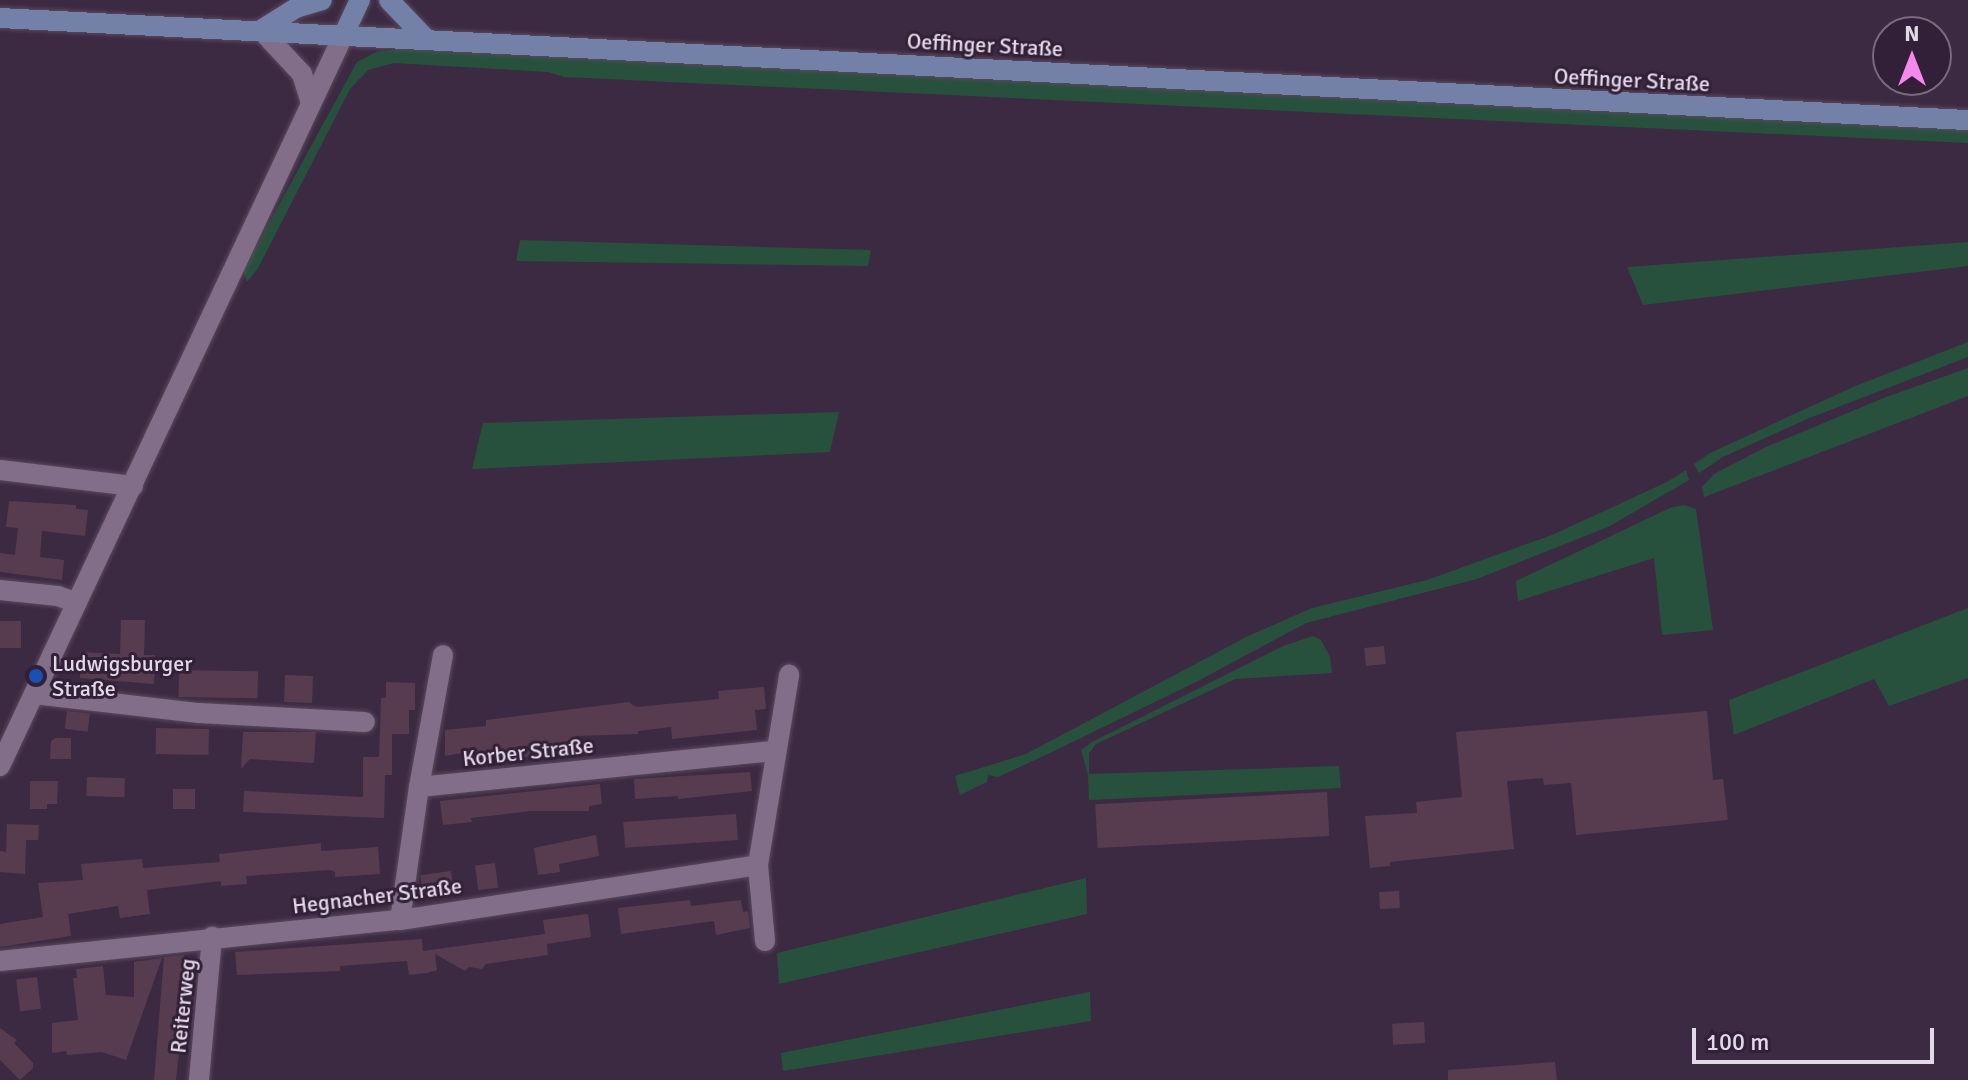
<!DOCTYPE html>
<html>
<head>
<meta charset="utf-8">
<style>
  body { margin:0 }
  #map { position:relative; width:1968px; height:1080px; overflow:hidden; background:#3c2a42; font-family:Signika,sans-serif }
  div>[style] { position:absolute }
  .green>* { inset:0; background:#27513d }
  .building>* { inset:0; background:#573c4f; transform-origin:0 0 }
  .roads { filter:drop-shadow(0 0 2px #59495d) drop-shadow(0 0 2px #59495d) }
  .minor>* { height:20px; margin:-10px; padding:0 10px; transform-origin:10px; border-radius:10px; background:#826e89 }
  .tertiary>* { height:20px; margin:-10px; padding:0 10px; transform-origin:10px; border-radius:10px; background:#826e89 }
  .secondary>* { height:20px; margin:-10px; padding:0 10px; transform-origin:10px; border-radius:10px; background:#7381a8 }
  .dots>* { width:22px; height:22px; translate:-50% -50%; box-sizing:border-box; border:4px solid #322038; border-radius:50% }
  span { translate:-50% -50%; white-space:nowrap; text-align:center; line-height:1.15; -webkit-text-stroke:6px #322038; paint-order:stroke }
  .street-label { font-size:22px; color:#e3d8e7 }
  .poi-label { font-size:22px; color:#e3d8e7 }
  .left { translate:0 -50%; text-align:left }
  .north { position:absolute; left:1872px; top:16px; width:80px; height:80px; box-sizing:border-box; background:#322038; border:2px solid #796a7e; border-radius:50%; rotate:0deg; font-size:22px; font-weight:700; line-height:32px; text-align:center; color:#e3d8e7 }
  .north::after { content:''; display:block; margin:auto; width:28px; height:36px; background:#f589ee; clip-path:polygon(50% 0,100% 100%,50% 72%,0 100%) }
  .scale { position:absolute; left:1692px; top:1028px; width:242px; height:36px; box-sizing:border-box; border:4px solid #e3d8e7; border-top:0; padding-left:10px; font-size:24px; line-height:28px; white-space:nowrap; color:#e3d8e7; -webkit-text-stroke:6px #322038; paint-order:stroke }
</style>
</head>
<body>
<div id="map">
  <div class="green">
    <div style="clip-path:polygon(403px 49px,1968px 126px,1968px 143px,564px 77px,548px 72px,394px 63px,368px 70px,350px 89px,258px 268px,247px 282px,243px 271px,357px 62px,376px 52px)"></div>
    <div style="clip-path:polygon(520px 240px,871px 250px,868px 266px,516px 261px)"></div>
    <div style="clip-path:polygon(1968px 242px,1968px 266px,1643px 305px,1627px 267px)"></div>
    <div style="clip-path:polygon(1968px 342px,1968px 357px,1807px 419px,1723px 457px,1699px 473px,1694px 464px,1710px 453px,1853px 387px)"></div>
    <div style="clip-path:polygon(1968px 368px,1968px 396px,1704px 497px,1702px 487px,1714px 474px,1766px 447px,1886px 397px)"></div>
    <div style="clip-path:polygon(839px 412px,830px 452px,472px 469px,483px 423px)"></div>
    <div style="clip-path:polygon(1686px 470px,1689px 480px,1608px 527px,1477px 579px,1306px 623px,1198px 681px,1050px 753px,998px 777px,988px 775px,987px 782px,960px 795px,955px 776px,1026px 754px,1248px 636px,1312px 608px,1427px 580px,1552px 535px,1667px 482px)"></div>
    <div style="clip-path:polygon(1684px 505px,1696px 509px,1713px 630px,1662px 635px,1654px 558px,1518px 601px,1516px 581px,1670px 508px)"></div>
    <div style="clip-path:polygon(1968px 608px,1968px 678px,1889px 706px,1874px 679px,1734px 735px,1729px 700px)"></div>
    <div style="clip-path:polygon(1313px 636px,1321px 640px,1330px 657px,1332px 673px,1235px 679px,1096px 744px,1089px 753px,1089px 774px,1339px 766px,1341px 788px,1089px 800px,1088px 775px,1081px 750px,1092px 742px,1283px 646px)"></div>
    <div style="clip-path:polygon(1086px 878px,1087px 914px,779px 984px,777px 953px)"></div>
    <div style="clip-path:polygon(1090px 992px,1091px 1021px,783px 1071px,781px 1053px)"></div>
  </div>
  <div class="building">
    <div style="clip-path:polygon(9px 501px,76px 505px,76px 509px,88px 510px,85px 536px,42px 531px,40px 557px,64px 560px,62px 580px,0 572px,0 553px,15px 555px,18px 528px,6px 527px)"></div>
    <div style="clip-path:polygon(121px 620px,145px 620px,144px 655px,155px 655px,154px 684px,80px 678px,80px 652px,120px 654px)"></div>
    <div style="left:0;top:621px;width:21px;height:27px"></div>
    <div style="left:1384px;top:646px;width:18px;height:20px;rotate:84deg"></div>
    <div style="left:179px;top:670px;width:79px;height:27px;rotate:1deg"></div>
    <div style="left:285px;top:675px;width:28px;height:27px;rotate:2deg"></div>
    <div style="clip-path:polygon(386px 682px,415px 683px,415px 710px,409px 710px,409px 734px,392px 734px,392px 775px,385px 775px,384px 818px,243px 812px,244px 791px,363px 797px,363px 757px,379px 757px,381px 698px,386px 698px)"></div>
    <div style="clip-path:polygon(764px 687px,766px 709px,755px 710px,757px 730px,672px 739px,671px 727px,638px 731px,638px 734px,576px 736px,578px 751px,469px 763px,468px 752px,445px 756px,445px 730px,486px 726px,486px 720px,629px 702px,636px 707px,719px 699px,718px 691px)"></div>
    <div style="left:67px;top:711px;width:23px;height:18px;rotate:7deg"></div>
    <div style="clip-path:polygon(1707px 711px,1713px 780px,1723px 779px,1728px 820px,1576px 835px,1571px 783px,1544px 785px,1543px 778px,1507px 781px,1514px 849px,1390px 862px,1390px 866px,1370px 868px,1365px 816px,1417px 813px,1416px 802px,1462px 797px,1456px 732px)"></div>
    <div style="left:156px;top:728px;width:53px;height:26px;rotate:1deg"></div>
    <div style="clip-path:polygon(243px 732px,316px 732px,314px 763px,250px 759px,241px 769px)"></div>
    <div style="clip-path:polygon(55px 738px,71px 738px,71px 759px,50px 759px,51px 741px)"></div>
    <div style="clip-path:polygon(750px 772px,752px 791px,678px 799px,678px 796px,635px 799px,634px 779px)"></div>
    <div style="left:87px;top:777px;width:38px;height:19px;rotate:2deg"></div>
    <div style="clip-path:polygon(30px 781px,58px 781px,57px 804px,47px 804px,47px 809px,30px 809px)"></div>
    <div style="clip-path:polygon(600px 784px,602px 804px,589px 806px,589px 811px,531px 811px,471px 818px,472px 822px,443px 825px,440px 801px)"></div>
    <div style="left:173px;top:789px;width:22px;height:20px"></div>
    <div style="left:1327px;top:792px;width:44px;height:232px;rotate:87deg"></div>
    <div style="left:736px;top:814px;width:26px;height:113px;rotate:86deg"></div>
    <div style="clip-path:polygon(7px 824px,39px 825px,38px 840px,26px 840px,25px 874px,0 872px,0 851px,6px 852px)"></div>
    <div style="clip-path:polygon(596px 835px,599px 856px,559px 864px,560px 872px,538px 875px,534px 848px)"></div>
    <div style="clip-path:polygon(321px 843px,321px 851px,378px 847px,380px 874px,335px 877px,335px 872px,330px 870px,246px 876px,247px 884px,221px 886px,221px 881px,147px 890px,150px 914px,120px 918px,118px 906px,68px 914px,71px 936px,0 947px,0 924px,43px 917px,38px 883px,83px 880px,81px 864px,142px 859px,143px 868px,220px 862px,219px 854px)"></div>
    <div style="left:495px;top:863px;width:25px;height:20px;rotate:83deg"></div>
    <div style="left:451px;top:871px;width:22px;height:31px;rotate:82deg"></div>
    <div style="left:1399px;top:891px;width:17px;height:20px;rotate:87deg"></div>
    <div style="clip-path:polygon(690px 900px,691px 906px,741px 900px,743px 912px,748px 911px,750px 928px,716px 935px,714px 921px,621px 934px,618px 908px)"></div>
    <div style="clip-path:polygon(588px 914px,591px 937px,547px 944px,548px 955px,486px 964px,482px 969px,469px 967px,465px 971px,435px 954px,437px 970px,427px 973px,409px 975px,407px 961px,340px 966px,340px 971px,237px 975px,235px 952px,422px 939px,423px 951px,545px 934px,543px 920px)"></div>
    <div style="clip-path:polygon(184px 955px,186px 987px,176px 1080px,154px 1080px,164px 957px)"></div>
    <div style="clip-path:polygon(162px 958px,126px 1060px,102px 1052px,67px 1055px,66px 1051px,52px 1053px,52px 1023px,78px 1020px,73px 978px,77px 978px,76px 969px,103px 966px,106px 995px,134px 997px,134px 962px)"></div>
    <div style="left:37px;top:977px;width:32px;height:21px;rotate:83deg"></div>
    <div style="left:1424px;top:1022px;width:21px;height:32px;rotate:87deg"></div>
    <div style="clip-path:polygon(0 1028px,17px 1040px,14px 1043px,33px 1063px,33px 1068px,20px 1080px,0 1060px)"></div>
    <div style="clip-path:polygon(1555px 1062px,1557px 1080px,1448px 1080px,1448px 1070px)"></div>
  </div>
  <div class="roads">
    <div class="minor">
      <div style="left:0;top:470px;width:134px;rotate:6.9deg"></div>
      <div style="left:0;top:590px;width:58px;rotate:5.9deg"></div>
      <div style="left:58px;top:596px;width:20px;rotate:20deg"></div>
      <div style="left:34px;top:694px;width:166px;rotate:6.6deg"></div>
      <div style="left:199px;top:713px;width:166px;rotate:3.1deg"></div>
      <div style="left:419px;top:787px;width:134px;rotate:-79.7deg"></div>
      <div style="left:400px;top:920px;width:134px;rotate:-81.9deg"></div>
      <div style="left:419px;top:787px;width:358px;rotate:-5.8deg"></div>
      <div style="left:765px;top:941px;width:76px;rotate:-95.3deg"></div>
      <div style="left:758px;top:865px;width:193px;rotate:-80.7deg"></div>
      <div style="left:0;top:961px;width:402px;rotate:-5.9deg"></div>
      <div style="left:400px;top:920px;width:362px;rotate:-8.7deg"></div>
      <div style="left:199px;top:1080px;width:144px;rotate:-84.8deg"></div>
    </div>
    <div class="tertiary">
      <div style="left:261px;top:30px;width:60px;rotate:47deg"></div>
      <div style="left:302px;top:74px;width:31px;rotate:73deg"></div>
      <div style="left:0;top:766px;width:809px;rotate:-64.83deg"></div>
    </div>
    <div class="secondary">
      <div style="left:389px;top:0;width:52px;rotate:46.5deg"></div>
      <div style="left:0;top:18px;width:1971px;rotate:2.97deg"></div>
      <div style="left:261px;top:30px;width:41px;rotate:-32.2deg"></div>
      <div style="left:296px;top:8px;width:27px;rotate:-17deg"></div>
      <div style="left:344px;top:34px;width:38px;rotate:-65deg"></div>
    </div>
  </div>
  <div class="dots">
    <div style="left:36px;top:676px;background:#1a4fb4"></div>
  </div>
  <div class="street-label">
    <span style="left:985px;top:45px;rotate:3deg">Oeffinger Straße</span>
    <span style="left:1632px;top:80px;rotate:3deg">Oeffinger Straße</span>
    <span style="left:528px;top:752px;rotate:-6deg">Korber Straße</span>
    <span style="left:377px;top:896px;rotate:-7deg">Hegnacher Straße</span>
    <span style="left:183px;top:1006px;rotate:-84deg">Reiterweg</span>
  </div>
  <div class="poi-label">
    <span class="left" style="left:52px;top:676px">Ludwigsburger<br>Straße</span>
  </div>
  <div class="north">N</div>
  <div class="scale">100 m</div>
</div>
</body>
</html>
